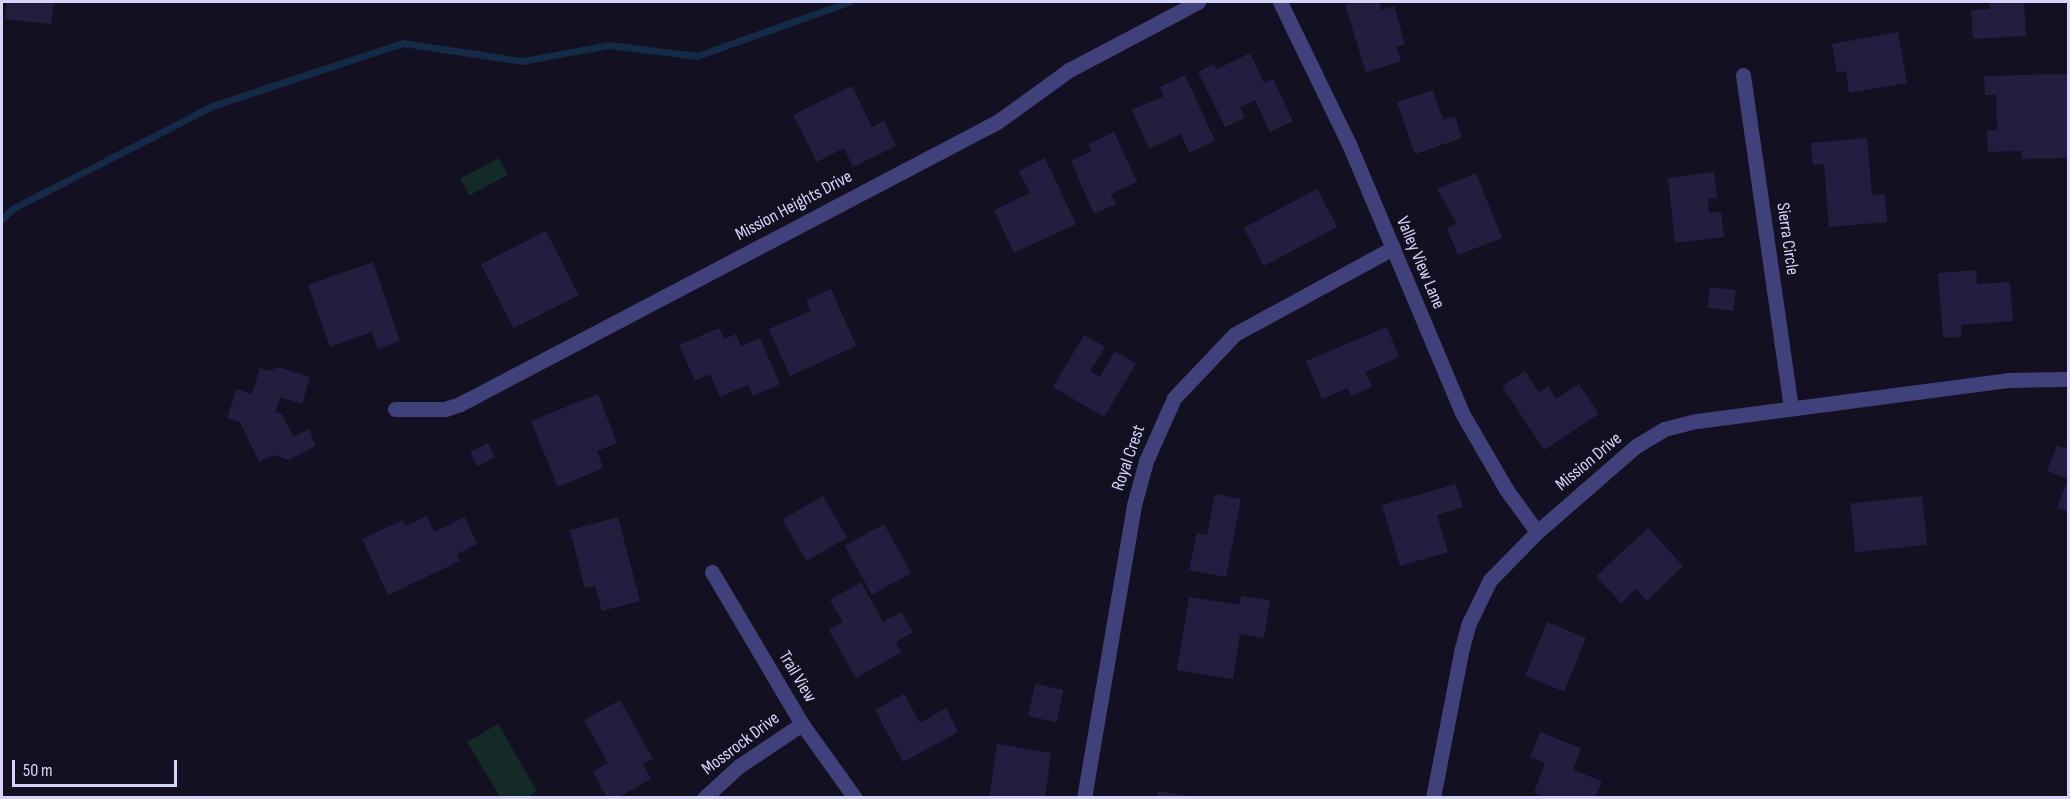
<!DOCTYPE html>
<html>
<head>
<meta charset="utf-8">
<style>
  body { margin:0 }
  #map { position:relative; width:2070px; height:799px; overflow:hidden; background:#121021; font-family:"Sofia Sans Condensed",sans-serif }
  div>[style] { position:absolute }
  .green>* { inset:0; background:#142a29; transform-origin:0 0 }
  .stream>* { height:7px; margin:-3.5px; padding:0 3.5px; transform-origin:3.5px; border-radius:3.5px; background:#152a46 }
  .building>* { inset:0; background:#231e40; transform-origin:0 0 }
  .minor>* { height:15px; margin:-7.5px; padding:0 7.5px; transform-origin:7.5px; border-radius:7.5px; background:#40407b }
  span { translate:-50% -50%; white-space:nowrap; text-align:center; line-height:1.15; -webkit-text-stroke:4.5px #121021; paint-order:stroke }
  .street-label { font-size:18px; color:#d7d4fb }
  .frame { position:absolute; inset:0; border:3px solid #d7d4fb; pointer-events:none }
  .scale { position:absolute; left:12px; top:760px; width:165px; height:27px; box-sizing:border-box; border:3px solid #d7d4fb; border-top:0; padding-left:8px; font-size:18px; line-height:21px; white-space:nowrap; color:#d7d4fb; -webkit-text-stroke:4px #121021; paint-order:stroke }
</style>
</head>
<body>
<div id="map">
  <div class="green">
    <div style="left:499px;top:158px;width:19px;height:44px;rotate:62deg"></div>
    <div style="clip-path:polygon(498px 724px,537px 791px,527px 797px,500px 797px,467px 742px)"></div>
  </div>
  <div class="stream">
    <div style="left:2px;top:219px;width:14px;rotate:-45deg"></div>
    <div style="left:12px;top:209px;width:225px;rotate:-27.2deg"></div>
    <div style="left:212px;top:106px;width:201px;rotate:-18.3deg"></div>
    <div style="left:403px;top:43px;width:120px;rotate:8.6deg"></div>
    <div style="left:522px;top:61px;width:88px;rotate:-10.4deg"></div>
    <div style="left:609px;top:45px;width:89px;rotate:7.1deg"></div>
    <div style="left:697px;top:56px;width:161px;rotate:-19.6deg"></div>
  </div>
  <div class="building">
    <div style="clip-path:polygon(7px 2px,54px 2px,51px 24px,5px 19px)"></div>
    <div style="clip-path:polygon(1357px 2px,1379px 2px,1382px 10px,1394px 6px,1405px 44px,1396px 47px,1401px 61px,1366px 72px,1345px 5px)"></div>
    <div style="clip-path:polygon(1989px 2px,2024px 2px,2026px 36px,1973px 39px,1971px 10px,1990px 9px)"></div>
    <div style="clip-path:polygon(1898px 32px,1907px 83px,1849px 93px,1846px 71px,1837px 73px,1832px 44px)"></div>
    <div style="clip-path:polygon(1250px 53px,1264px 83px,1273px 79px,1293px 121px,1270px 132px,1255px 100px,1240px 107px,1245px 118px,1225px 127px,1198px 72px,1214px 64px,1217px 69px)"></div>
    <div style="clip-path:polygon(2068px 74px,2068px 158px,2021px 159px,2021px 151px,1988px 152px,1987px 130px,1997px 130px,1996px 95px,1985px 95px,1984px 76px)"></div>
    <div style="clip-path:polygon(1185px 75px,1215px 141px,1189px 153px,1181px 134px,1149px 149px,1132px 110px,1164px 96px,1160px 87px)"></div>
    <div style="clip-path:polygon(852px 86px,872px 127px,884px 121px,896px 146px,853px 167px,844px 148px,817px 162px,793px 115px)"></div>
    <div style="clip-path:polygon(1433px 90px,1443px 120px,1455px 116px,1462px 138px,1415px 154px,1397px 102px)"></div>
    <div style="clip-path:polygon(1114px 132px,1137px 182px,1111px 194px,1116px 204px,1094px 214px,1071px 161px,1092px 151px,1089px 144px)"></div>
    <div style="clip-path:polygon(1867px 138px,1872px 195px,1885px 194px,1887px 222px,1829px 227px,1824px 164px,1813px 165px,1811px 143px)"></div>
    <div style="clip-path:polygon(1045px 158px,1076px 224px,1014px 253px,994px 210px,1030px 193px,1019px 171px)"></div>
    <div style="clip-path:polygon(1714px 172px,1717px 198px,1708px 199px,1709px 213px,1721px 212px,1724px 237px,1675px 243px,1668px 178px)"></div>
    <div style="clip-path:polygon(1476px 173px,1502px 238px,1458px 255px,1447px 228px,1457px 224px,1437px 189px)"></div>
    <div style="left:1317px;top:189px;width:43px;height:83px;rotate:62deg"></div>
    <div style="left:546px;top:231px;width:72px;height:73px;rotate:63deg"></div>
    <div style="clip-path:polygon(373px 262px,400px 341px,378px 349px,372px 332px,330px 347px,308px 285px)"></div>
    <div style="clip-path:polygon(1976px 270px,1977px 284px,2010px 282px,2013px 321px,1961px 325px,1962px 337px,1943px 338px,1938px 273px)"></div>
    <div style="left:1710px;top:287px;width:26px;height:21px;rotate:7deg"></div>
    <div style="clip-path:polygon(831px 289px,856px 346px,790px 376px,769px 329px,811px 311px,806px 300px)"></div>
    <div style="clip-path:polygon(1387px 327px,1399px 357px,1365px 372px,1372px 387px,1351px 396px,1348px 388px,1322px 399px,1306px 361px)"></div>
    <div style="clip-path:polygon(719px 328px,724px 339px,736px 334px,741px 346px,760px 338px,780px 384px,753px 396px,748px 385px,720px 397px,710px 374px,695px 381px,679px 345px)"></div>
    <div style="clip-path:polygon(1084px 335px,1105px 347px,1090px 371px,1100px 377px,1115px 351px,1136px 364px,1104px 417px,1053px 387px)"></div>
    <div style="clip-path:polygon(278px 367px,310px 377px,302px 404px,280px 397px,275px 412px,282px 414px,293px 437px,309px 429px,316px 446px,288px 460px,274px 455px,259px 462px,240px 422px,227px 418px,237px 389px,252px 394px,260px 368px,269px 371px)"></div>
    <div style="clip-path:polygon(1525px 371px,1539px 393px,1548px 386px,1556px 399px,1579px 384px,1599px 414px,1544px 450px,1502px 386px)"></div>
    <div style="clip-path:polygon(598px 394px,617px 443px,597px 451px,603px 468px,558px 487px,531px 421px)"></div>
    <div style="left:488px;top:443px;width:16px;height:20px;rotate:63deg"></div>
    <div style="clip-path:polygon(2057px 445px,2068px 449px,2068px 512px,2057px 508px,2068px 479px,2047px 471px)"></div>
    <div style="clip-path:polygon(1456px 484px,1463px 507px,1437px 515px,1448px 552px,1400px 566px,1382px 505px)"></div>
    <div style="clip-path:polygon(1215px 494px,1241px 499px,1226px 577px,1189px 570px,1197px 533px,1207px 535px)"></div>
    <div style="left:823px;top:496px;width:48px;height:47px;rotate:60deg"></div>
    <div style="left:1922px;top:496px;width:49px;height:72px;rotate:84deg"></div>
    <div style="clip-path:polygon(427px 516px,434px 532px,465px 517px,477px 544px,457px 554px,460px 561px,388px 595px,362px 539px,403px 520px,406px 526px)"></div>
    <div style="clip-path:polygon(618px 517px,640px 601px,602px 611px,595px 586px,585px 588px,570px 530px)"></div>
    <div style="left:884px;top:524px;width:56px;height:45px;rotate:61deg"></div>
    <div style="clip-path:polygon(1648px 528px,1683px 566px,1647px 601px,1636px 589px,1621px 603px,1596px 576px)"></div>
    <div style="clip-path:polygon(861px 582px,883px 622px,901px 612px,913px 632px,896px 642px,901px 652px,856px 678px,829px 630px,843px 622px,830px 600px)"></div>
    <div style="clip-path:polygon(1241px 596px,1270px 600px,1264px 638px,1240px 634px,1233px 679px,1177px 670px,1189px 597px,1240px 605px)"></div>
    <div style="left:1547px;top:622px;width:42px;height:58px;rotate:22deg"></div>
    <div style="left:1035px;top:684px;width:29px;height:33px;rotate:12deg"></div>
    <div style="clip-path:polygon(904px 694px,920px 723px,946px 708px,958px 732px,903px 762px,875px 710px)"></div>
    <div style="clip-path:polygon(620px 700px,653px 759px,643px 764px,651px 779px,617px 798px,607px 798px,593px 772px,608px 763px,584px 720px)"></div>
    <div style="clip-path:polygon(1540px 732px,1581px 748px,1573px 770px,1602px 781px,1595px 798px,1545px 798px,1534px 793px,1545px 763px,1530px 757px)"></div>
    <div style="clip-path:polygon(997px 744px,1051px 753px,1045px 798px,989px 798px)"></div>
    <div style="clip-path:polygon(1158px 791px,1189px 796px,1189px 798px,1157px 798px)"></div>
  </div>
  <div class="minor">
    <div style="left:1280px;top:2px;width:158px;rotate:64.1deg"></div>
    <div style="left:1349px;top:144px;width:292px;rotate:67.2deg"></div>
    <div style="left:1462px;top:413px;width:88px;rotate:59.9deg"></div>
    <div style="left:1506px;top:489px;width:53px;rotate:54.2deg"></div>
    <div style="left:1743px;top:75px;width:337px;rotate:81.8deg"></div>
    <div style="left:395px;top:409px;width:50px"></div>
    <div style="left:445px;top:409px;width:16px;rotate:-18deg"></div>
    <div style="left:460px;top:404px;width:607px;rotate:-27.71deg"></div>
    <div style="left:997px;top:122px;width:89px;rotate:-35.8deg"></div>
    <div style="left:1069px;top:70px;width:146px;rotate:-27.8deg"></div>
    <div style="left:712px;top:572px;width:177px;rotate:59.4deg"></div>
    <div style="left:802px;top:724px;width:91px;rotate:54.4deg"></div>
    <div style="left:704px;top:798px;width:47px;rotate:-42.4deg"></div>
    <div style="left:739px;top:766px;width:76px;rotate:-33.7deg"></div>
    <div style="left:1084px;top:798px;width:297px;rotate:-80.3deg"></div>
    <div style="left:1134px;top:505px;width:46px;rotate:-74.7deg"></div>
    <div style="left:1146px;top:461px;width:69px;rotate:-66deg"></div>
    <div style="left:1174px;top:398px;width:88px;rotate:-46.4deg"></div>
    <div style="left:1235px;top:334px;width:180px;rotate:-28.6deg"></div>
    <div style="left:1433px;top:798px;width:149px;rotate:-79.1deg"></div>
    <div style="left:1461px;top:652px;width:30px;rotate:-75deg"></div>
    <div style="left:1469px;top:623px;width:48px;rotate:-64deg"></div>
    <div style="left:1490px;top:580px;width:67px;rotate:-45.6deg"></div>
    <div style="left:1537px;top:532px;width:131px;rotate:-41deg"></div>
    <div style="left:1636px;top:446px;width:33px;rotate:-31deg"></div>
    <div style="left:1664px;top:429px;width:34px;rotate:-14deg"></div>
    <div style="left:1697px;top:421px;width:315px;rotate:-7.5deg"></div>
    <div style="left:2009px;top:380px;width:59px;rotate:-1deg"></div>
  </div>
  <div class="street-label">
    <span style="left:794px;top:206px;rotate:-28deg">Mission Heights Drive</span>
    <span style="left:1787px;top:239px;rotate:82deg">Sierra Circle</span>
    <span style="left:1420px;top:263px;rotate:67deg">Valley View Lane</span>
    <span style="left:1129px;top:458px;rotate:-71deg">Royal Crest</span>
    <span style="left:1589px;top:462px;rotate:-40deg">Mission Drive</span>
    <span style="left:797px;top:677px;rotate:59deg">Trail View</span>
    <span style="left:741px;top:744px;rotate:-37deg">Mossrock Drive</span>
  </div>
  <div class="frame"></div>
  <div class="scale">50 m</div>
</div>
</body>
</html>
